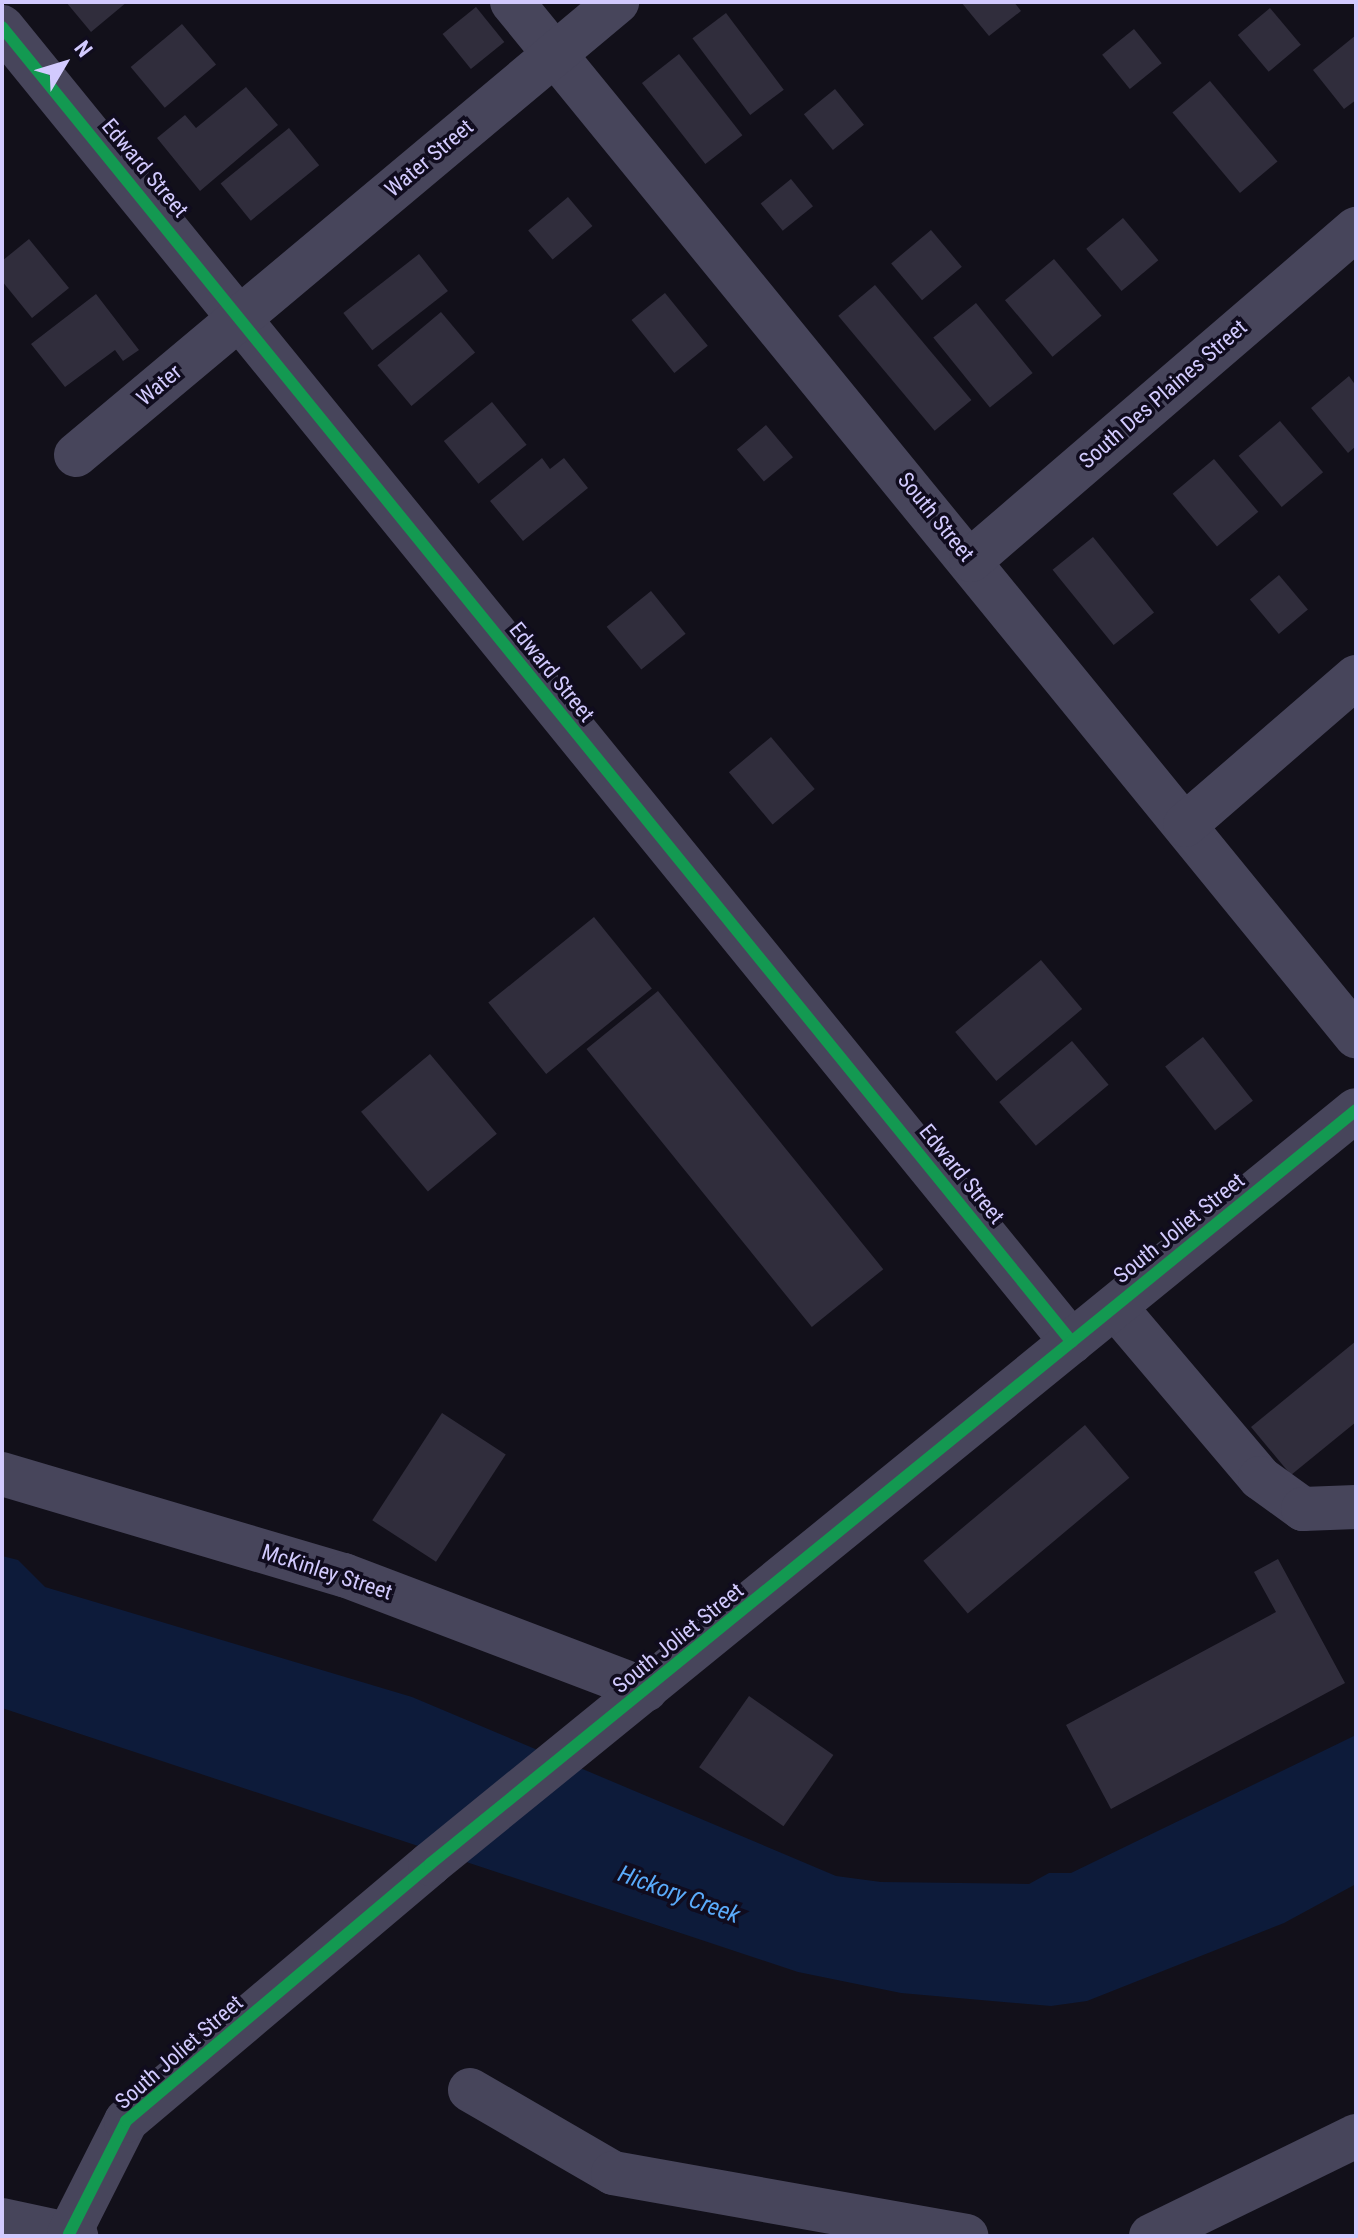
<!DOCTYPE html>
<html>
<head>
<meta charset="utf-8">
<style>
  body { margin:0 }
  #map { position:relative; width:1358px; height:2238px; overflow:hidden; background:#12101a; font-family:"Roboto Condensed",sans-serif }
  div>[style] { position:absolute }
  .water>* { inset:0; background:#0d1b3a }
  .building>* { inset:0; background:#302d3c; transform-origin:0 0 }
  .minor>* { height:44px; margin:-22px; padding:0 22px; transform-origin:22px; border-radius:22px; background:#47455b }
  .cycleway>* { height:12px; margin:-6px; padding:0 6px; transform-origin:6px; border-radius:6px; background:#139951 }
  span { translate:-50% -50%; white-space:nowrap; text-align:center; line-height:1.15; -webkit-text-stroke:7px #100c1e; paint-order:stroke }
  .street-label { font-size:22px; color:#d2cafe }
  .water-label { font-size:24px; color:#5aabfb; font-style:italic }
  .frame { position:absolute; inset:0; border:4px solid #d2cafe; pointer-events:none }
  .north { position:absolute; left:24px; top:24px; width:80px; height:80px; -webkit-text-stroke:6px #100c1e; paint-order:stroke; rotate:52deg; font-size:22px; font-weight:700; line-height:32px; text-align:center; color:#d2cafe }
  .north::after { content:''; display:block; margin:auto; width:28px; height:36px; background:#d2cafe; clip-path:polygon(50% 0,100% 100%,50% 72%,0 100%) }
</style>
</head>
<body>
<div id="map">
  <div class="water">
    <div style="clip-path:polygon(2px 1556px,18px 1560px,45px 1587px,412px 1697px,836px 1876px,881px 1882px,1029px 1884px,1049px 1873px,1071px 1873px,1356px 1735px,1356px 1884px,1284px 1923px,1087px 2001px,1051px 2006px,901px 1993px,798px 1972px,2px 1708px)"></div>
  </div>
  <div class="building">
    <div style="clip-path:polygon(66px 2px,127px 2px,91px 32px)"></div>
    <div style="clip-path:polygon(961px 2px,1014px 2px,1021px 11px,989px 36px)"></div>
    <div style="left:476px;top:7px;width:45px;height:43px;rotate:51deg"></div>
    <div style="left:1270px;top:8px;width:48px;height:42px;rotate:50deg"></div>
    <div style="left:726px;top:13px;width:96px;height:42px;rotate:53deg"></div>
    <div style="left:182px;top:24px;width:53px;height:67px;rotate:50deg"></div>
    <div style="left:1134px;top:29px;width:44px;height:41px;rotate:51deg"></div>
    <div style="clip-path:polygon(1356px 35px,1356px 100px,1344px 109px,1313px 70px)"></div>
    <div style="left:679px;top:54px;width:103px;height:47px;rotate:52deg"></div>
    <div style="left:1210px;top:81px;width:105px;height:49px;rotate:50deg"></div>
    <div style="clip-path:polygon(246px 87px,278px 125px,200px 191px,157px 138px,185px 115px,196px 128px)"></div>
    <div style="left:835px;top:89px;width:46px;height:40px;rotate:51deg"></div>
    <div style="left:289px;top:128px;width:48px;height:88px;rotate:51deg"></div>
    <div style="left:791px;top:179px;width:35px;height:39px;rotate:51deg"></div>
    <div style="left:568px;top:197px;width:38px;height:52px;rotate:50deg"></div>
    <div style="left:1123px;top:218px;width:55px;height:48px;rotate:50deg"></div>
    <div style="left:931px;top:230px;width:48px;height:52px;rotate:50deg"></div>
    <div style="clip-path:polygon(29px 239px,69px 288px,32px 318px,2px 281px,2px 261px)"></div>
    <div style="left:419px;top:254px;width:47px;height:96px;rotate:52deg"></div>
    <div style="left:1054px;top:259px;width:74px;height:64px;rotate:50deg"></div>
    <div style="left:875px;top:285px;width:150px;height:48px;rotate:50deg"></div>
    <div style="left:665px;top:293px;width:68px;height:43px;rotate:51deg"></div>
    <div style="clip-path:polygon(96px 294px,139px 350px,123px 361px,115px 350px,65px 387px,31px 344px)"></div>
    <div style="left:976px;top:303px;width:90px;height:55px;rotate:51deg"></div>
    <div style="left:441px;top:312px;width:53px;height:83px;rotate:50deg"></div>
    <div style="clip-path:polygon(1349px 376px,1356px 386px,1356px 446px,1348px 453px,1311px 408px)"></div>
    <div style="left:492px;top:402px;width:55px;height:62px;rotate:51deg"></div>
    <div style="left:1280px;top:421px;width:67px;height:54px;rotate:50deg"></div>
    <div style="left:766px;top:425px;width:42px;height:38px;rotate:50deg"></div>
    <div style="clip-path:polygon(542px 458px,550px 469px,564px 458px,588px 488px,523px 541px,490px 501px)"></div>
    <div style="left:1214px;top:459px;width:69px;height:54px;rotate:50deg"></div>
    <div style="left:1093px;top:537px;width:97px;height:52px;rotate:51deg"></div>
    <div style="left:1279px;top:575px;width:45px;height:38px;rotate:50deg"></div>
    <div style="left:651px;top:591px;width:55px;height:57px;rotate:51deg"></div>
    <div style="left:771px;top:737px;width:68px;height:55px;rotate:50deg"></div>
    <div style="left:594px;top:917px;width:92px;height:136px;rotate:51deg"></div>
    <div style="left:1041px;top:960px;width:64px;height:112px;rotate:50deg"></div>
    <div style="left:658px;top:991px;width:358px;height:92px;rotate:51deg"></div>
    <div style="left:1203px;top:1037px;width:81px;height:48px;rotate:52deg"></div>
    <div style="left:1072px;top:1041px;width:57px;height:95px;rotate:50deg"></div>
    <div style="left:430px;top:1054px;width:104px;height:90px;rotate:50deg"></div>
    <div style="clip-path:polygon(1356px 1341px,1356px 1422px,1291px 1475px,1251px 1427px)"></div>
    <div style="left:442px;top:1413px;width:76px;height:128px;rotate:33deg"></div>
    <div style="left:1085px;top:1425px;width:69px;height:211px;rotate:50deg"></div>
    <div style="clip-path:polygon(1278px 1559px,1345px 1683px,1111px 1809px,1066px 1725px,1276px 1612px,1254px 1572px)"></div>
    <div style="left:749px;top:1696px;width:103px;height:87px;rotate:35deg"></div>
  </div>
  <div class="minor">
    <div style="left:512px;top:2px;width:1335px;rotate:50.78deg"></div>
    <div style="left:2px;top:27px;width:1695px;rotate:50.87deg"></div>
    <div style="left:76px;top:455px;width:706px;rotate:-39.94deg"></div>
    <div style="left:971px;top:560px;width:508px;rotate:-40.69deg"></div>
    <div style="left:1185px;top:825px;width:226px;rotate:-40.9deg"></div>
    <div style="left:1115px;top:1307px;width:224px;rotate:49.7deg"></div>
    <div style="left:1260px;top:1478px;width:53px;rotate:35.8deg"></div>
    <div style="left:1303px;top:1509px;width:53px;rotate:-2.2deg"></div>
    <div style="left:2px;top:1474px;width:357px;rotate:16.5deg"></div>
    <div style="left:344px;top:1575px;width:323px;rotate:20.8deg"></div>
    <div style="left:470px;top:2090px;width:165px;rotate:30.1deg"></div>
    <div style="left:613px;top:2173px;width:359px;rotate:10.1deg"></div>
    <div style="left:2px;top:2220px;width:76px;rotate:12.2deg"></div>
    <div style="left:69px;top:2234px;width:127px;rotate:-63.2deg"></div>
    <div style="left:126px;top:2121px;width:398px;rotate:-40.2deg"></div>
    <div style="left:430px;top:1864px;width:1194px;rotate:-39.15deg"></div>
    <div style="left:1151px;top:2236px;width:228px;rotate:-26deg"></div>
  </div>
  <div class="cycleway">
    <div style="left:2px;top:27px;width:1695px;rotate:50.87deg"></div>
    <div style="left:69px;top:2234px;width:127px;rotate:-63.2deg"></div>
    <div style="left:126px;top:2121px;width:398px;rotate:-40.2deg"></div>
    <div style="left:430px;top:1864px;width:1194px;rotate:-39.15deg"></div>
  </div>
  <div class="street-label">
    <span style="left:429px;top:158px;rotate:-40deg">Water Street</span>
    <span style="left:145px;top:168px;rotate:50deg">Edward Street</span>
    <span style="left:159px;top:385px;rotate:-40deg">Water</span>
    <span style="left:1163px;top:394px;rotate:-41deg">South Des Plaines Street</span>
    <span style="left:936px;top:517px;rotate:51deg">South Street</span>
    <span style="left:552px;top:672px;rotate:51deg">Edward Street</span>
    <span style="left:962px;top:1174px;rotate:51deg">Edward Street</span>
    <span style="left:1179px;top:1228px;rotate:-39deg">South Joliet Street</span>
    <span style="left:327px;top:1572px;rotate:18deg">McKinley Street</span>
    <span style="left:678px;top:1638px;rotate:-39deg">South Joliet Street</span>
    <span style="left:179px;top:2052px;rotate:-41deg">South Joliet Street</span>
  </div>
  <div class="water-label">
    <span style="left:679px;top:1895px;rotate:20deg">Hickory Creek</span>
  </div>
  <div class="frame"></div>
  <div class="north">N</div>
</div>
</body>
</html>
